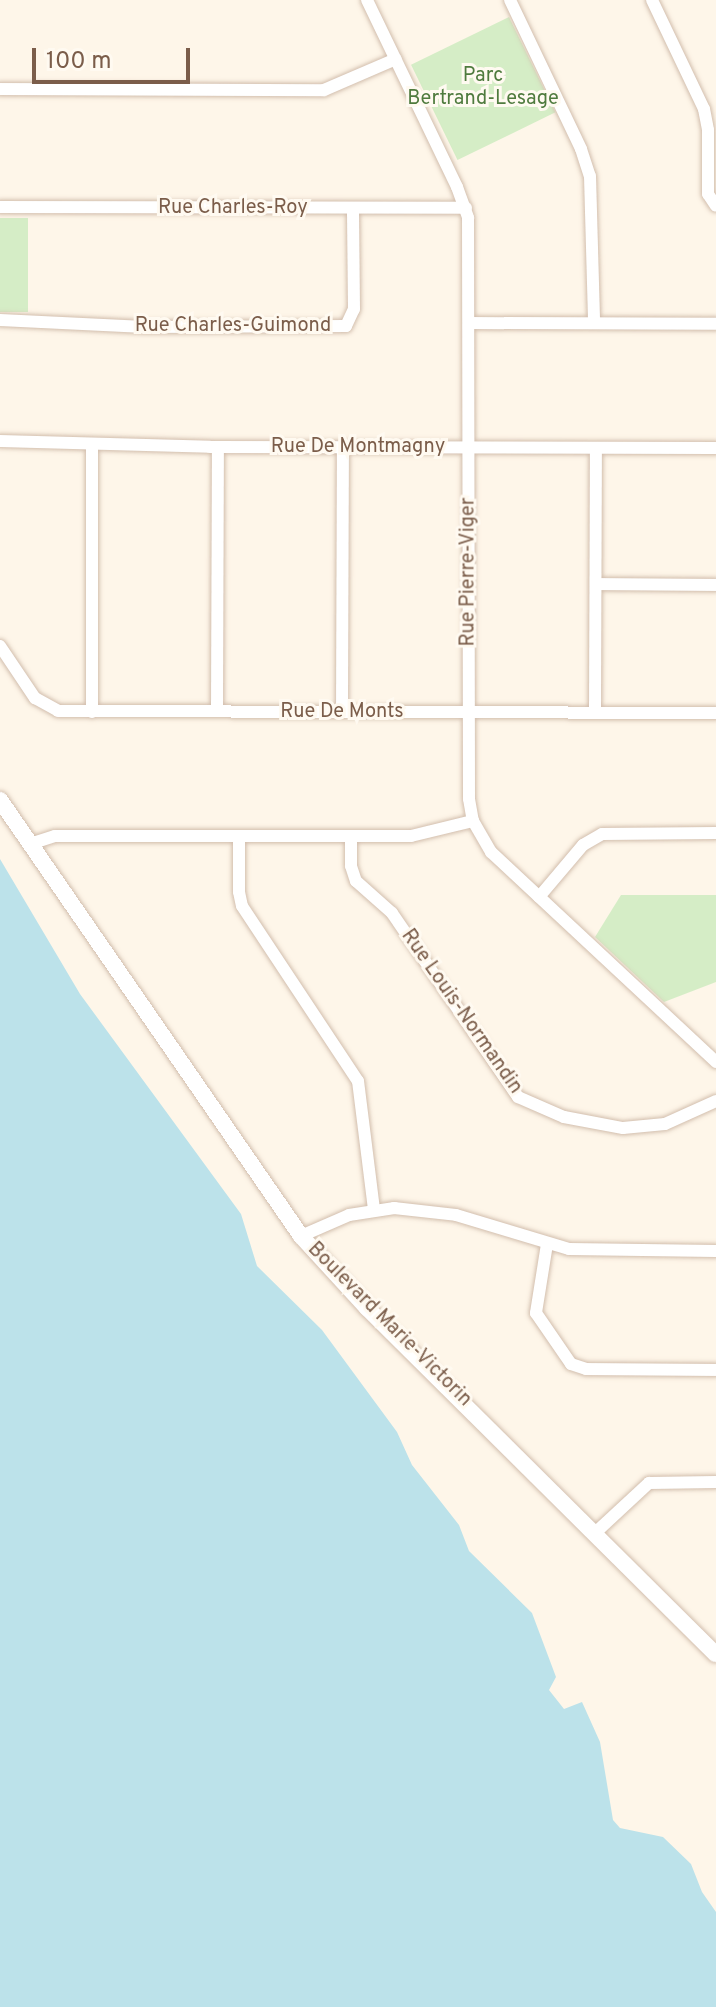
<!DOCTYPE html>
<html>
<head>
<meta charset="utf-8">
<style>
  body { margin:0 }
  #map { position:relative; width:716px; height:2007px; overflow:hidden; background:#fef6e9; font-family:Overpass,sans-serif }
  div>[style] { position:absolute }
  .green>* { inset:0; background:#d5edc6; transform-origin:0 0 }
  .water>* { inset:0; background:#bce2ea }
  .roads { filter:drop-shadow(0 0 2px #d2bead) drop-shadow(0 0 2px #d2bead) }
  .street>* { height:12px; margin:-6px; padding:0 6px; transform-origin:6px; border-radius:6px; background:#fff }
  .secondary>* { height:16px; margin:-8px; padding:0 8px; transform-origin:8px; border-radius:8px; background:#fff }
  span { translate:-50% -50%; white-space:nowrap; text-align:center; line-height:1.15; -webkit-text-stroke:6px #fffaf1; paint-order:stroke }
  .park-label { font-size:20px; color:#4f7b3e }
  .street-label { font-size:20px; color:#7b5d4a }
  .scale { position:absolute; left:32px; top:48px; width:158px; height:36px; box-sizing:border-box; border:4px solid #7b5d4a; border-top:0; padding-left:10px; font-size:24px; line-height:28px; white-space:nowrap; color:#7b5d4a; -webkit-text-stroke:6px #fffaf1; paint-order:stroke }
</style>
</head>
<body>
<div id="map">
  <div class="green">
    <div style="left:509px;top:17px;width:106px;height:109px;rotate:64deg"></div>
    <div style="left:0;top:218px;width:28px;height:94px"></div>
    <div style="clip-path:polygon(621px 895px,716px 895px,716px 982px,664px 1002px,595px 937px)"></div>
  </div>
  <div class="water">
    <div style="clip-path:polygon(0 859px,80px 994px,241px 1214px,257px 1266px,322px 1330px,397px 1432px,412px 1465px,459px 1525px,469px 1551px,532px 1613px,556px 1677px,549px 1690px,564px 1709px,582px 1702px,600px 1742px,613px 1820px,620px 1828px,663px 1837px,691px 1864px,702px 1892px,716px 1912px,716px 2007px,0 2007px)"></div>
  </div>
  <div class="roads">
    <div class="street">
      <div style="left:367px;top:0;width:208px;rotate:64.3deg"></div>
      <div style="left:457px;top:187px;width:33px;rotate:70deg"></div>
      <div style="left:468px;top:218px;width:581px;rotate:89.9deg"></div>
      <div style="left:469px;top:799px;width:22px;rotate:80deg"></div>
      <div style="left:473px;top:821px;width:36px;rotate:60deg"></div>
      <div style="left:491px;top:852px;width:308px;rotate:43deg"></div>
      <div style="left:510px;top:0;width:165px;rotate:64.5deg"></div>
      <div style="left:581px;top:149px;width:28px;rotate:72deg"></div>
      <div style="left:590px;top:176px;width:147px;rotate:88.4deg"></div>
      <div style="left:652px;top:0;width:121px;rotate:64.5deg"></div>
      <div style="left:704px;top:109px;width:21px;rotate:79deg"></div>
      <div style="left:708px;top:130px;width:64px;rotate:90deg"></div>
      <div style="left:708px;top:194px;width:14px;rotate:56deg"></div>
      <div style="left:0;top:89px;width:324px;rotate:0.2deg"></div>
      <div style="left:324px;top:90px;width:78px;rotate:-23.3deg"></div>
      <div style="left:0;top:207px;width:466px;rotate:0.1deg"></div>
      <div style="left:0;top:320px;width:145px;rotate:2.8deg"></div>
      <div style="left:145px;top:327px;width:201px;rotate:-0.3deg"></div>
      <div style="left:346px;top:326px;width:19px;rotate:-65deg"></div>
      <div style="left:354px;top:309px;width:101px;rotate:-90.6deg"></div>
      <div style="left:469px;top:323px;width:247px;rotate:0.2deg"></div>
      <div style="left:0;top:441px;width:210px;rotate:1.6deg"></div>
      <div style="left:210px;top:447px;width:506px;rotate:0.11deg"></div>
      <div style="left:596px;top:584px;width:120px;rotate:0.5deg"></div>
      <div style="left:0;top:646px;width:63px;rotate:56.1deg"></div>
      <div style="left:35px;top:698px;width:26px;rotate:29deg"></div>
      <div style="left:58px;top:711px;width:658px;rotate:0.17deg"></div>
      <div style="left:217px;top:711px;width:264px;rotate:-89.8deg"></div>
      <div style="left:92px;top:712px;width:266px;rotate:-90deg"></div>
      <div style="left:342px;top:712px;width:265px;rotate:-89.8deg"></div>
      <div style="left:595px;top:712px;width:264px;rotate:-89.8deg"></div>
      <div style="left:239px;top:836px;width:56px;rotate:90deg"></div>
      <div style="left:239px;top:892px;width:14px;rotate:78deg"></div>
      <div style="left:242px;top:906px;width:210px;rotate:56.5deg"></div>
      <div style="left:358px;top:1081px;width:129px;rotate:82.9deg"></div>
      <div style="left:351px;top:836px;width:30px;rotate:90deg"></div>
      <div style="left:351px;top:866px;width:16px;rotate:72deg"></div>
      <div style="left:356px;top:881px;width:48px;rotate:41.6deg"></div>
      <div style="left:392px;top:913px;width:223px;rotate:55.6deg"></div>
      <div style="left:518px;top:1097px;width:50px;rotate:23.5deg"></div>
      <div style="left:564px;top:1117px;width:60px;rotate:10.6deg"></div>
      <div style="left:623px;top:1128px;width:42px;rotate:-5.4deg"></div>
      <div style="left:665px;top:1124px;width:56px;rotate:-24.3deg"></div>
      <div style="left:30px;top:844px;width:26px;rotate:-18deg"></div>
      <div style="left:55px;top:836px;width:356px"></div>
      <div style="left:411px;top:836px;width:64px;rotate:-13.6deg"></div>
      <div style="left:539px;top:897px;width:68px;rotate:-49.8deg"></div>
      <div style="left:583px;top:845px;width:22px;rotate:-30deg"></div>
      <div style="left:602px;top:834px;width:114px;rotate:-0.5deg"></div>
      <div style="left:301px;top:1236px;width:52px;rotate:-23.6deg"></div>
      <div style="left:349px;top:1215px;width:46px;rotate:-8.8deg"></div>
      <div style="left:394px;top:1208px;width:62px;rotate:6.4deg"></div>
      <div style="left:456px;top:1215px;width:118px;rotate:16.7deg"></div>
      <div style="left:569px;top:1249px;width:147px;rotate:0.8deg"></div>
      <div style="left:547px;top:1244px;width:70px;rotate:99.1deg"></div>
      <div style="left:536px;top:1313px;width:62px;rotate:55.5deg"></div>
      <div style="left:571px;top:1364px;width:16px;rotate:18deg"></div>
      <div style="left:586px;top:1369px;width:130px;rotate:0.4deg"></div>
      <div style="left:595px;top:1533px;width:74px;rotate:-42.8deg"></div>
      <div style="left:649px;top:1483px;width:67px;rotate:-0.9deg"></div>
    </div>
    <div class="secondary">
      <div style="left:0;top:800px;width:530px;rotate:55.38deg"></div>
      <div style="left:301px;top:1236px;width:98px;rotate:47.5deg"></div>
      <div style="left:367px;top:1308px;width:491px;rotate:44.8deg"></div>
    </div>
  </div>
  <div class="park-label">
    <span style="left:483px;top:88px">Parc<br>Bertrand-Lesage</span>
  </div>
  <div class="street-label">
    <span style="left:233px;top:208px">Rue Charles-Roy</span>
    <span style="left:233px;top:326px">Rue Charles-Guimond</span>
    <span style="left:358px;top:447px">Rue De Montmagny</span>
    <span style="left:469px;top:572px;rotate:-90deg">Rue Pierre-Viger</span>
    <span style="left:342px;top:712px">Rue De Monts</span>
    <span style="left:461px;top:1012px;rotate:55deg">Rue Louis-Normandin</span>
    <span style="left:389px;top:1325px;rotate:45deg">Boulevard Marie-Victorin</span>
  </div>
  <div class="scale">100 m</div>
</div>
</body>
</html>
